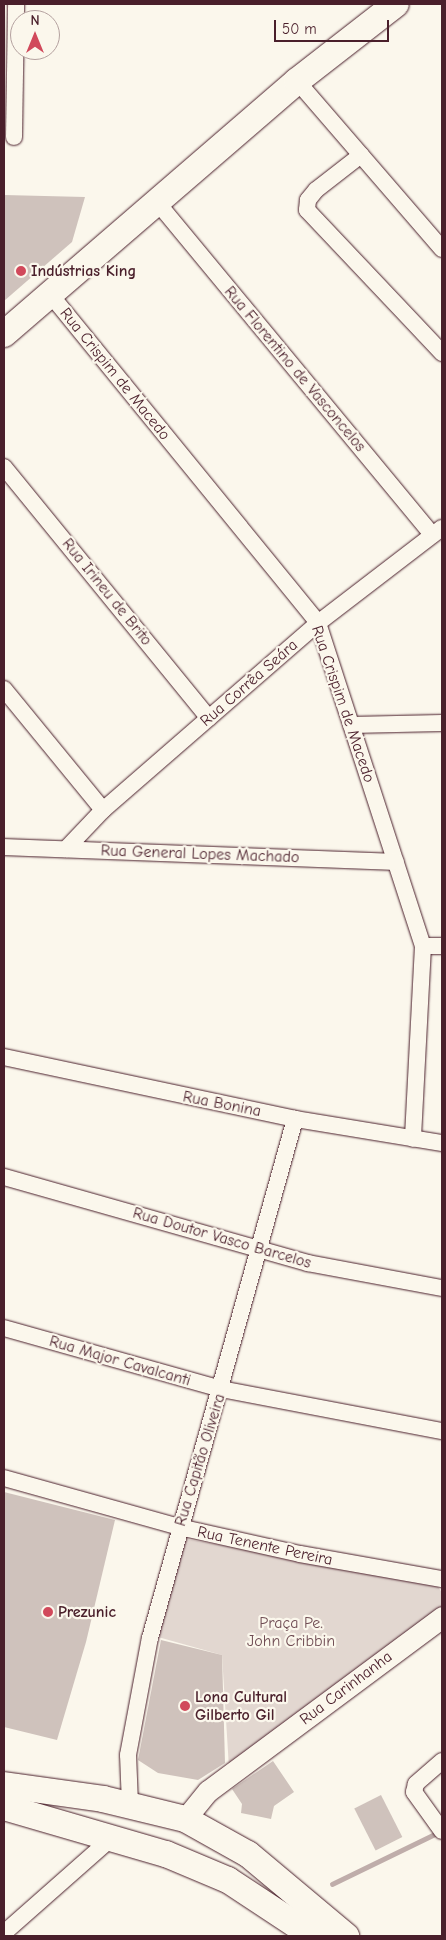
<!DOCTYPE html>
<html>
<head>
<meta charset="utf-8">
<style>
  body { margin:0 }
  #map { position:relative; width:446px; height:1940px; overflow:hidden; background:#fbf7ec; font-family:"Comic Neue",sans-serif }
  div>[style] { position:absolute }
  .green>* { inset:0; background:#e2d7d0 }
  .stream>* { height:4.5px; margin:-2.25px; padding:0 2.25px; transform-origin:2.25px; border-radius:2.25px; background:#bfadaa }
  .building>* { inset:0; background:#cfc2bc; transform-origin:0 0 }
  .roads { filter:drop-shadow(0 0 1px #4a1f2b) drop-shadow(0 0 1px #4a1f2b) }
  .minor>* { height:16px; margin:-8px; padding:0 8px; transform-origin:8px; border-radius:8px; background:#fbf7ec }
  .tertiary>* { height:21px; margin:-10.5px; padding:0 10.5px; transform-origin:10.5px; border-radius:10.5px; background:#fbf7ec }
  .primary>* { height:26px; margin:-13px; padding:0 13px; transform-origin:13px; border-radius:13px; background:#fbf7ec }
  .dots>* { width:14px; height:14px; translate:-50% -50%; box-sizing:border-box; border:2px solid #fbf7ec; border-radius:50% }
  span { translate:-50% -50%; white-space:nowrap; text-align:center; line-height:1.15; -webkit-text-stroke:4.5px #fbf7ec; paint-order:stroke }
  .poi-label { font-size:16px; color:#4a1f2b; font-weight:700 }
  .left { translate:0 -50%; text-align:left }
  .street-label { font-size:16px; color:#4a1f2b }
  .park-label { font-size:16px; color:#704d54 }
  .frame { position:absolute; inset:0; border:5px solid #4a1f2b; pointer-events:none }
  .north { position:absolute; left:10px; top:10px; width:50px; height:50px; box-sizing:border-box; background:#fbf7ec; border:1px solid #b4a19f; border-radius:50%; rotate:0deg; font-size:14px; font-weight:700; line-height:20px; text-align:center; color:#4a1f2b }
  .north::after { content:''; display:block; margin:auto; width:18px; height:22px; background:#d1495b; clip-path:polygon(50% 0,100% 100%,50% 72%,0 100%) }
  .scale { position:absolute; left:274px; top:20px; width:115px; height:22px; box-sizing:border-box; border:2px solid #4a1f2b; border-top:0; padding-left:6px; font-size:15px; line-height:18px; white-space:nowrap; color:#4a1f2b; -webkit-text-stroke:4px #fbf7ec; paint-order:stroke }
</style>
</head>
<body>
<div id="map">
  <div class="green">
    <div style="clip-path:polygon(180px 1538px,435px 1582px,442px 1593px,442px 1611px,229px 1768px,222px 1655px,158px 1637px)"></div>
  </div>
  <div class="stream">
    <div style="left:332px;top:1884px;width:119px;rotate:-25.9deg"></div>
  </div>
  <div class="building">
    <div style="clip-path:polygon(4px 195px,85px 197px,72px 242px,4px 301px)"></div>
    <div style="clip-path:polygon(4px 1492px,115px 1520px,86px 1642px,57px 1740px,4px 1727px)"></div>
    <div style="clip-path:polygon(161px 1640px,222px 1655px,225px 1763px,198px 1780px,158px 1773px,138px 1760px)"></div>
    <div style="clip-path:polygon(273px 1761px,294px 1792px,274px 1806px,271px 1819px,241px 1813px,242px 1804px,232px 1789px)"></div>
    <div style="left:381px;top:1795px;width:47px;height:30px;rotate:63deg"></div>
  </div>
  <div class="roads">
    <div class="minor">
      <div style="left:297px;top:81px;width:222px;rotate:49.2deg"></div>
      <div style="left:14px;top:137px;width:133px;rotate:-89.1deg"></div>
      <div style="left:361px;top:155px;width:57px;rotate:142.1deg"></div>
      <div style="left:316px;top:190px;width:13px;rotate:129deg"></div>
      <div style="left:308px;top:200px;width:10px;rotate:96deg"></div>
      <div style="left:307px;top:210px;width:197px;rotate:46.6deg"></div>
      <div style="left:157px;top:202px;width:432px;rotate:50.4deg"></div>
      <div style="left:50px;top:294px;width:424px;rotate:50.8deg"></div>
      <div style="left:318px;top:623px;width:340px;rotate:72deg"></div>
      <div style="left:423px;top:946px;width:193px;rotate:93deg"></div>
      <div style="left:4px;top:467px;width:324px;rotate:50.8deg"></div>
      <div style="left:4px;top:689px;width:156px;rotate:50.7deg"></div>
      <div style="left:351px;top:725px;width:91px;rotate:-1.3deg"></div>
      <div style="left:4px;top:847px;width:392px;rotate:2.2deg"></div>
      <div style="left:66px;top:849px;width:54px;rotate:-46.5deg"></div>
      <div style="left:103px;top:810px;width:285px;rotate:-41deg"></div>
      <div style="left:318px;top:623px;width:156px;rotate:-37.5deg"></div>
      <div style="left:423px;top:946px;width:19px"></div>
      <div style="left:4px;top:1057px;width:298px;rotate:12deg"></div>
      <div style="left:295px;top:1119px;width:149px;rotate:9.3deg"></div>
      <div style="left:4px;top:1177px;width:316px;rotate:15.8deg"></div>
      <div style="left:308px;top:1263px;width:136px;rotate:10.6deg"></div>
      <div style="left:4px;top:1328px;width:225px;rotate:15.7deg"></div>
      <div style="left:221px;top:1389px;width:225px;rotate:10.8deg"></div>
      <div style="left:4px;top:1478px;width:182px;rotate:15.6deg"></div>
      <div style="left:179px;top:1527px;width:124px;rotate:12.6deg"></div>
      <div style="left:300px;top:1554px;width:144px;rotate:10deg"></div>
      <div style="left:442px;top:1761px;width:35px;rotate:139deg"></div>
      <div style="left:416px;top:1784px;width:8px;rotate:104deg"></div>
      <div style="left:414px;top:1792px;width:48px;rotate:54.3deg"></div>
      <div style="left:130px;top:1804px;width:49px;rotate:-92.3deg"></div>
      <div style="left:128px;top:1755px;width:119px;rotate:-79.4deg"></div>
      <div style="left:150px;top:1638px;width:539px;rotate:-74.39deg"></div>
      <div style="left:4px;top:1933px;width:145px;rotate:-41.4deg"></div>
    </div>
    <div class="tertiary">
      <div style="left:185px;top:1819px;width:36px;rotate:-51deg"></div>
      <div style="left:208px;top:1791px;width:292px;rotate:-36.6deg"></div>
    </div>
    <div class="primary">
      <div style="left:4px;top:334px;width:387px;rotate:-40.8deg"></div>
      <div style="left:297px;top:81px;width:125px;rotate:-37.9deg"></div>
      <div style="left:4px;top:1785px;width:100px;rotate:8deg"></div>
      <div style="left:103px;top:1799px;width:84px;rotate:13.7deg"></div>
      <div style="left:185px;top:1819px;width:72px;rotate:29.1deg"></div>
      <div style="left:248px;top:1854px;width:128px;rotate:39.9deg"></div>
      <div style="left:4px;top:1807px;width:169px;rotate:16.2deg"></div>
      <div style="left:166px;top:1854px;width:67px;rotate:22.8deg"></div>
      <div style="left:228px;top:1880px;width:102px;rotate:33.4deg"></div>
    </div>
  </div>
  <div class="dots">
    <div style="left:21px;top:271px;background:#d1495b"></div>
    <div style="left:48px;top:1612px;background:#d1495b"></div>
    <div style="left:185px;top:1706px;background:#d1495b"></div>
  </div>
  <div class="poi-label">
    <span class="left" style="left:31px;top:271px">Indústrias King</span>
    <span class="left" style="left:58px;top:1612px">Prezunic</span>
    <span class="left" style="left:195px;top:1706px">Lona Cultural<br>Gilberto Gil</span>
  </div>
  <div class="street-label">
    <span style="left:295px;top:369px;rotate:50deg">Rua Florentino de Vasconcelos</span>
    <span style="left:115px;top:374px;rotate:51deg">Rua Crispim de Macedo</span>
    <span style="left:107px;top:592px;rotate:51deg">Rua Irineu de Brito</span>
    <span style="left:249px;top:683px;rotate:-41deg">Rua Corrêa Seára</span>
    <span style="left:343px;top:704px;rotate:71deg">Rua Crispim de Macedo</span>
    <span style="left:200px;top:854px;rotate:2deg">Rua General Lopes Machado</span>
    <span style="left:222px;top:1104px;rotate:11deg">Rua Bonina</span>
    <span style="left:222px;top:1238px;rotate:16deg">Rua Doutor Vasco Barcelos</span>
    <span style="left:120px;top:1361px;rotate:16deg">Rua Major Cavalcanti</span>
    <span style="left:200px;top:1460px;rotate:-73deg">Rua Capitão Oliveira</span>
    <span style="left:265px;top:1546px;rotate:12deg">Rua Tenente Pereira</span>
    <span style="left:346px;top:1688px;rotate:-37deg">Rua Carinhanha</span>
  </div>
  <div class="park-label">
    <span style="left:291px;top:1632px">Praça Pe.<br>John Cribbin</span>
  </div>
  <div class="frame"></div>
  <div class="north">N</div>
  <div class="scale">50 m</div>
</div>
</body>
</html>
